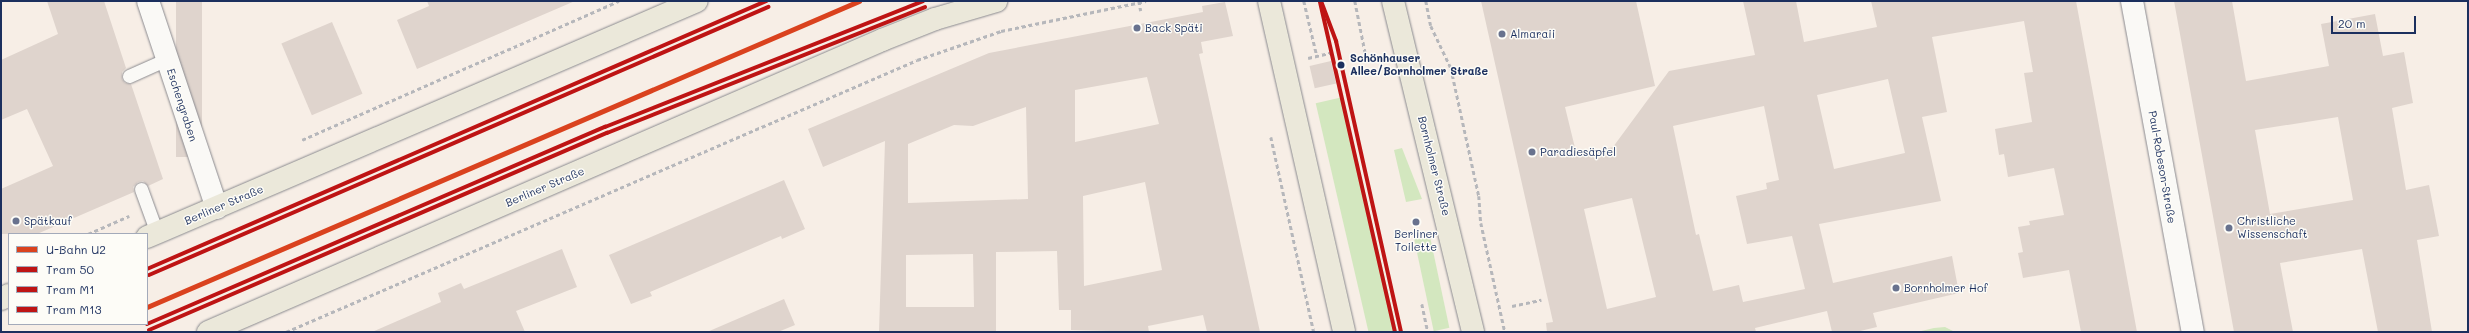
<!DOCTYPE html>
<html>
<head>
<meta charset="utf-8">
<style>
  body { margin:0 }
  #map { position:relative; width:2469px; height:333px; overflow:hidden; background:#f7eee6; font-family:Mali,sans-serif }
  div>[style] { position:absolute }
  .green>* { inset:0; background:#d3e7bf; transform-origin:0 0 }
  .building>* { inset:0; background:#dfd4cd; transform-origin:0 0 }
  .path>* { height:2.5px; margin-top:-1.25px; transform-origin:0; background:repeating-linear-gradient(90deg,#b6b7bb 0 4px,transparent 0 7px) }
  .roads { filter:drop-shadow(0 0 1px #8a8a8f) drop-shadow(0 0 1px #8a8a8f) }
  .service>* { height:13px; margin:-6.5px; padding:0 6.5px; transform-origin:6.5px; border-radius:6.5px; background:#faf9f6 }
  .minor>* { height:22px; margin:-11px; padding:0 11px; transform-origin:11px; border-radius:11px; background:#faf9f6 }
  .primary>* { height:22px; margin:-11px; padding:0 11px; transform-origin:11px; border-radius:11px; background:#ebe8da }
  .tram-1>* { height:4px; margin:-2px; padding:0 2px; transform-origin:2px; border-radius:2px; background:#be1414 }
  .tram-2>* { height:4px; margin:-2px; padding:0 2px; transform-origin:2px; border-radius:2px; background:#be1414 }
  .tram-3>* { height:4px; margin:-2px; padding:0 2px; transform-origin:2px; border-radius:2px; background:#be1414 }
  .metro-1>* { height:5px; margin:-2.5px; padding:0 2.5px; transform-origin:2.5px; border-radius:2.5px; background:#da421e }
  .dots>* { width:11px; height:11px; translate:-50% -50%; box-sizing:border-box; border:2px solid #fdfcf7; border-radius:50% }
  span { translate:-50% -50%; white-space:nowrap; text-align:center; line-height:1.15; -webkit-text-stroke:3px #fdfcf7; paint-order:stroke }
  .poi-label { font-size:11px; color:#1b2f5e }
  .left { translate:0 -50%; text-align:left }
  .stop-label { font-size:11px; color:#1b2f5e; font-weight:700 }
  .street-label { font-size:11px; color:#1b2f5e }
  .frame { position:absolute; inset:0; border:2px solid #1b2f5e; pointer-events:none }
  .legend { position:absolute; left:8px; top:233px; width:140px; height:92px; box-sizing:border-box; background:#fdfcf7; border:1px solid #a3aaba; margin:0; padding:5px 7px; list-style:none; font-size:12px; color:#1b2f5e }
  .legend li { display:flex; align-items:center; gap:8px; height:20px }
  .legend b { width:20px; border:1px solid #a3aaba }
  .scale { position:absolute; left:2331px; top:16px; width:85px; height:18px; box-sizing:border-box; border:2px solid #1b2f5e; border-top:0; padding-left:5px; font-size:12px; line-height:14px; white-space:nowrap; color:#1b2f5e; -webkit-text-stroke:3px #fdfcf7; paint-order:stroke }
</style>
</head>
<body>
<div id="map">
  <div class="green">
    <div style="left:1343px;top:97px;width:241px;height:28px;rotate:77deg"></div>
    <div style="clip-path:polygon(1402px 148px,1422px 199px,1406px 202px,1394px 150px)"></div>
    <div style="left:1429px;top:232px;width:98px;height:16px;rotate:78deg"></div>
    <div style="clip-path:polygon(1945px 327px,1955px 332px,1917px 332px,1934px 328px)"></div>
  </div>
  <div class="building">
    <div style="clip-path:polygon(47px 1px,104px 1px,126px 68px,122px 72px,122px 79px,125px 83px,131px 84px,163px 179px,148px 186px,143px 181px,138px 182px,133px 187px,134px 192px,37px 234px,1px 234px,1px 189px,53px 166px,27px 109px,1px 120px,1px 60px,58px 34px)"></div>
    <div style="left:176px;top:1px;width:26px;height:156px"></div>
    <div style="clip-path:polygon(427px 1px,575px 1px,417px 69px,397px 20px,429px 6px)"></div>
    <div style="clip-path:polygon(evenodd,1481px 1px,1636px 1px,1655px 86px,1565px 107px,1577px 156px,1613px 147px,1669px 71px,1755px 55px,1743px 1px,1796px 1px,1804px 42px,1877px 27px,1871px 1px,2076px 1px,2137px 332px,2081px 332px,2069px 270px,2023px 278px,2018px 253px,2023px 252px,2018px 227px,2030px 225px,2029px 221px,2064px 215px,2054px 168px,2008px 177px,2004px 154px,1999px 155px,1995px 129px,2032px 122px,2024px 73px,2033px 72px,2024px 21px,1932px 37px,1947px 112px,1922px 117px,1941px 201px,1819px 224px,1833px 283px,1952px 256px,1959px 293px,1873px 313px,1877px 327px,1856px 332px,1832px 332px,1827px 311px,1755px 328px,1756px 332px,1547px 332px,1546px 323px,1553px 322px,1481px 1px,1888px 79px,1905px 153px,1834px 169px,1817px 95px,1888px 79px,1481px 1px,1764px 106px,1779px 180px,1766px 183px,1767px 189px,1736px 196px,1747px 244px,1792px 236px,1805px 289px,1743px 302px,1739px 285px,1713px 291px,1699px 234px,1696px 235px,1673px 126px,1764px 106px,1481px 1px,1632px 198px,1656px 297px,1607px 309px,1584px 209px,1632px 198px)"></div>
    <div style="clip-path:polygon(evenodd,2174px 1px,2232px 1px,2246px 81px,2329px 66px,2321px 24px,2375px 14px,2383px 56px,2404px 52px,2413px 103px,2392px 108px,2406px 190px,2429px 185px,2439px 236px,2417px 240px,2432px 332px,2378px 332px,2362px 249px,2280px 263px,2293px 332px,2234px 332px,2174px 1px,2338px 117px,2353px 200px,2270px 214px,2255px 130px,2338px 117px)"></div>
    <div style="clip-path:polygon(evenodd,1225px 2px,1233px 36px,1201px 42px,1203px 53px,1199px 54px,1260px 332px,1207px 332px,1203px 315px,1148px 326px,1149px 332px,1071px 330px,1071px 310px,1059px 310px,1057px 251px,996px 252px,996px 332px,879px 332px,885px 141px,823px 167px,808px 129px,989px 53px,1203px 12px,1202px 6px,1225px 2px,1147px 77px,1159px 124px,1075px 142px,1075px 90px,1147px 77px,1225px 2px,1026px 107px,1028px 199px,908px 203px,908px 144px,954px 125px,973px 126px,1026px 107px,1225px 2px,1145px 182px,1162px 270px,1084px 286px,1083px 196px,1145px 182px,1225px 2px,973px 254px,974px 307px,906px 307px,906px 255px,973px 254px)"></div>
    <div style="left:332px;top:22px;width:78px;height:55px;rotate:67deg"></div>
    <div style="left:1331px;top:61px;width:23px;height:22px;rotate:77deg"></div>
    <div style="clip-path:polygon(784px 180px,805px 229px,782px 239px,781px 236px,650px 292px,652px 296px,631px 304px,609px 255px)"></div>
    <div style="clip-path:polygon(562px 249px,577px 287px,516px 311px,525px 332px,372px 332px,441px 302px,438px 293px,461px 283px,464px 289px)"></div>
    <div style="clip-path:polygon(784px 299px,795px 325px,778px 332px,707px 332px)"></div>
  </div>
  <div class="path">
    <div style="left:1139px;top:1px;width:10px;rotate:79deg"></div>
    <div style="left:1304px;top:1px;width:57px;rotate:76.7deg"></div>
    <div style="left:1355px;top:1px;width:56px;rotate:78.7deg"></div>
    <div style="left:1426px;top:1px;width:25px;rotate:79deg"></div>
    <div style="left:1431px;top:26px;width:47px;rotate:64.5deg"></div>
    <div style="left:1451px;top:68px;width:131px;rotate:77.7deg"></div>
    <div style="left:1479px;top:196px;width:27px;rotate:86deg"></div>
    <div style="left:1481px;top:223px;width:112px;rotate:77.6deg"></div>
    <div style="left:1308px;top:58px;width:23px;rotate:-13deg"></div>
    <div style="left:1271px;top:137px;width:200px;rotate:77.6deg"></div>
    <div style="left:302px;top:140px;width:346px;rotate:-23.7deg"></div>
    <div style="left:88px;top:234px;width:45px;rotate:-23.7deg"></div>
    <div style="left:1422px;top:304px;width:29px;rotate:78deg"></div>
    <div style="left:1512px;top:306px;width:30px;rotate:-12deg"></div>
    <div style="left:286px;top:332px;width:687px;rotate:-23.32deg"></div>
    <div style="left:917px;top:60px;width:89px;rotate:-19deg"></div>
    <div style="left:1001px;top:31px;width:148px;rotate:-11.7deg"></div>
  </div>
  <div class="roads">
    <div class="service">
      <div style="left:129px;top:76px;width:42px;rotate:-24.1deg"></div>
      <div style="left:141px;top:189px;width:47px;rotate:70deg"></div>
    </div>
    <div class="minor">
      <div style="left:148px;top:1px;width:218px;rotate:71.6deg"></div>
      <div style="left:2132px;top:1px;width:337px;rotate:79.6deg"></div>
    </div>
    <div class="primary">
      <div style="left:1269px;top:1px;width:339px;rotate:77.2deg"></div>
      <div style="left:1393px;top:1px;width:341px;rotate:76.4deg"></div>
      <div style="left:147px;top:237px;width:598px;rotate:-23.22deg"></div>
      <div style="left:1px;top:299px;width:9px;rotate:-27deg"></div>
      <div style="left:208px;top:332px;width:735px;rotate:-23.42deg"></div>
      <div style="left:882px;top:40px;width:57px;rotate:-21.6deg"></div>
      <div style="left:935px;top:19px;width:64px;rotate:-16.4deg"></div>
    </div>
  </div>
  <div class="tram-1">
    <div style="left:1321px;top:1px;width:43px;rotate:69.4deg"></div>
    <div style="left:1336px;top:41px;width:298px;rotate:77.4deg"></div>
    <div style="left:147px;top:269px;width:675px;rotate:-23.41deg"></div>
    <div style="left:147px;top:324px;width:499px;rotate:-23.3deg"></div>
    <div style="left:605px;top:127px;width:342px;rotate:-21.6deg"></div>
  </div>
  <div class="tram-2">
    <div style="left:149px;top:275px;width:675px;rotate:-23.41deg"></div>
    <div style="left:149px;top:330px;width:499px;rotate:-23.3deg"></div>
    <div style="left:607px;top:133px;width:342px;rotate:-21.6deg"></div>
  </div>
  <div class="tram-3">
    <div style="left:1320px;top:2px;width:338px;rotate:77.2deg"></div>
  </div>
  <div class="metro-1">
    <div style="left:147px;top:307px;width:775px;rotate:-23.26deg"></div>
  </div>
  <div class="dots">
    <div style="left:1137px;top:28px;background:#68728e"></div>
    <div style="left:1502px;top:34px;background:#68728e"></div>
    <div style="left:1341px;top:65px;background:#1b2f5e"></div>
    <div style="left:1532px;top:152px;background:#68728e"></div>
    <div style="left:16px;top:221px;background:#68728e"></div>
    <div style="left:1416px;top:222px;background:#68728e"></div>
    <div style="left:2229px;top:228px;background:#68728e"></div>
    <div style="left:1896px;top:288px;background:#68728e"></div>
  </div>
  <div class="poi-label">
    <span class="left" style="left:1145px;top:28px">Back Späti</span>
    <span class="left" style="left:1510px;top:34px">Almaraii</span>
    <span class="left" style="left:1540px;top:152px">Paradiesäpfel</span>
    <span class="left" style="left:24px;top:221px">Spätkauf</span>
    <span class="left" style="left:2237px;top:228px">Christliche<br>Wissenschaft</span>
    <span style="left:1416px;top:241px">Berliner<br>Toilette</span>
    <span class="left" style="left:1904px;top:288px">Bornholmer Hof</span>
  </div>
  <div class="stop-label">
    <span class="left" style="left:1350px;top:65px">Schönhauser<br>Allee/Bornholmer Straße</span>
  </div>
  <div class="street-label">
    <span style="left:182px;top:105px;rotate:72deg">Eschengraben</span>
    <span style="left:1434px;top:166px;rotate:76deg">Bornholmer Straße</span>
    <span style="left:2162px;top:167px;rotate:80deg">Paul-Robeson-Straße</span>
    <span style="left:545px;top:187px;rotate:-23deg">Berliner Straße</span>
    <span style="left:224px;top:205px;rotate:-23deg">Berliner Straße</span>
  </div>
  <div class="frame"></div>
  <ul class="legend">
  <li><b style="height:5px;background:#da421e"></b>U-Bahn U2</li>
  <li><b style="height:5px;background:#be1414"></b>Tram 50</li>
  <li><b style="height:5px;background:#be1414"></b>Tram M1</li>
  <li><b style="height:5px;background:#be1414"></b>Tram M13</li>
  </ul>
  <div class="scale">20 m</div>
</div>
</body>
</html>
